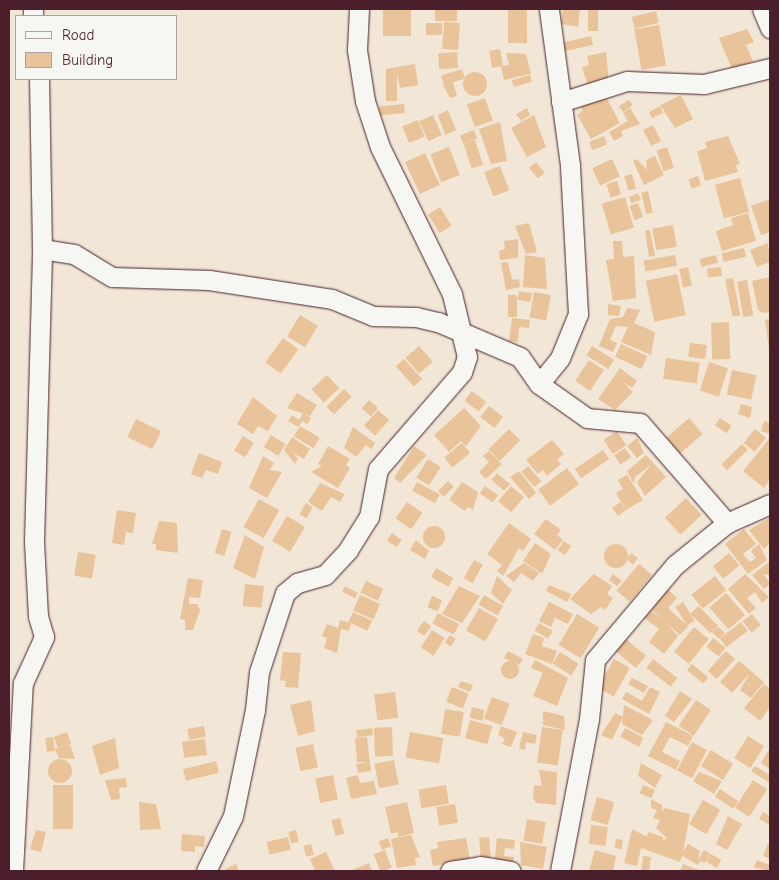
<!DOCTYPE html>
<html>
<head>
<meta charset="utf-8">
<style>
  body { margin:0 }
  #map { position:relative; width:779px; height:880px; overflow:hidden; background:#f2e7d7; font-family:"Comic Neue",sans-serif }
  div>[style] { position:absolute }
  .building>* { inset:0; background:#e9c399; transform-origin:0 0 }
  .round { border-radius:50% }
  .roads { filter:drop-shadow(0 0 1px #4a1f2b) drop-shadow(0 0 1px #4a1f2b) }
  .minor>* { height:19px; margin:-9.5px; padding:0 9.5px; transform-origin:9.5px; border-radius:9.5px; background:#f6f6f2 }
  span { translate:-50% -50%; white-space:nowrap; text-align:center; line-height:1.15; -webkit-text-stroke:4px #f6f6f2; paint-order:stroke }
  .frame { position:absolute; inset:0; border:10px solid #4a1f2b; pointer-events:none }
  .legend { position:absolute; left:15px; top:15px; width:162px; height:65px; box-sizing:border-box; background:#f6f6f2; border:1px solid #b1a0a2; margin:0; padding:6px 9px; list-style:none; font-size:15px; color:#4a1f2b }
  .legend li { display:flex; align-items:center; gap:10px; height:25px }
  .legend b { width:25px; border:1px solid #b1a0a2 }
</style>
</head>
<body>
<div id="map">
  <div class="building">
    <div style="left:383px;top:9px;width:28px;height:27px"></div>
    <div style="left:435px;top:9px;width:22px;height:12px"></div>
    <div style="left:508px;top:9px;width:19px;height:34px"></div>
    <div style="clip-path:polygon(563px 9px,580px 9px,578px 27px,561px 24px)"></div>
    <div style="left:588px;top:9px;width:10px;height:22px"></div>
    <div style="left:656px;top:11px;width:12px;height:25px;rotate:76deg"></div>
    <div style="left:444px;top:22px;width:16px;height:27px;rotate:4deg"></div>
    <div style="left:426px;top:23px;width:16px;height:12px"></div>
    <div style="left:659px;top:25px;width:41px;height:25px;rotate:80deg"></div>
    <div style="clip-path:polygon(747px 29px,754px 42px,746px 45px,753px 61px,732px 69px,719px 38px)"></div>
    <div style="left:591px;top:36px;width:9px;height:33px;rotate:77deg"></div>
    <div style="clip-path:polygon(500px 49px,503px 66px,509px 65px,506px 53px,526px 54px,531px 74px,504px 80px,501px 66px,492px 68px,489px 51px)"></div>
    <div style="left:457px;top:52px;width:16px;height:19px;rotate:86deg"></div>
    <div style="clip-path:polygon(606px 52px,609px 83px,589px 89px,582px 67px,589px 65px,587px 56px)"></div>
    <div style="clip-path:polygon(415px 64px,418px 85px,400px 88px,397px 73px,397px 101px,386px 101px,386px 69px)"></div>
    <div style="left:462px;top:69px;width:10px;height:22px;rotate:73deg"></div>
    <div class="round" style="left:463px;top:72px;width:24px;height:24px"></div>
    <div style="left:530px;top:75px;width:7px;height:19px;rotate:74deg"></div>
    <div style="clip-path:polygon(453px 82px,457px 96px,450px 98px,443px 85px)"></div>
    <div style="clip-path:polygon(603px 91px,620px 123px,591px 139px,577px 115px,583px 111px,579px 104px)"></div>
    <div style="clip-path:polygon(681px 95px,693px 119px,675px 128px,660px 105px)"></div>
    <div style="left:485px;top:98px;width:24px;height:19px;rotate:71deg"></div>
    <div style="clip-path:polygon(629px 100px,633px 105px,623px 112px,619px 106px)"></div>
    <div style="left:404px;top:104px;width:9px;height:25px;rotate:84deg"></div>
    <div style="clip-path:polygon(660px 106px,663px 113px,652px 118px,649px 112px)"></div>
    <div style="clip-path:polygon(527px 108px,530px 115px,521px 121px,516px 114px)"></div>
    <div style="clip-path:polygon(630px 108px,640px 124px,621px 131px,623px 136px,614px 141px,609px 132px,628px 121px,623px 113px)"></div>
    <div style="clip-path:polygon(448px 110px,456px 130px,445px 135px,438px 115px)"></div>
    <div style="left:433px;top:115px;width:22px;height:15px;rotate:66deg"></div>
    <div style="clip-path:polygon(534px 115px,546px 147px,527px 157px,511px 128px)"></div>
    <div style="left:418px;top:120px;width:18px;height:17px;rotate:68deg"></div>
    <div style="clip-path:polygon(500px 122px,507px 161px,491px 164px,479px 129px)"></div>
    <div style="left:653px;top:125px;width:18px;height:11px;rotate:63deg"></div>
    <div style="left:474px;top:130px;width:9px;height:15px;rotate:69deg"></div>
    <div style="left:604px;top:136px;width:9px;height:16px;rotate:69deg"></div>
    <div style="clip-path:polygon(728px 136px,740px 164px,736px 165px,738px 172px,705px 181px,697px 151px,707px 148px,705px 142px)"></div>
    <div style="left:475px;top:140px;width:26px;height:12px;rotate:72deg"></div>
    <div style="left:449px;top:147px;width:30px;height:20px;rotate:69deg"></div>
    <div style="left:667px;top:147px;width:22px;height:11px;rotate:72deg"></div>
    <div style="left:425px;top:153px;width:35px;height:22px;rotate:65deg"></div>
    <div style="clip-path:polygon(655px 156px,664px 175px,644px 185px,633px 161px,637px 159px,647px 170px,646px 160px)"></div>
    <div style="left:612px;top:159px;width:19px;height:22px;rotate:65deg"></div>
    <div style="left:536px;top:162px;width:14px;height:9px;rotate:51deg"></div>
    <div style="left:500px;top:166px;width:26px;height:17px;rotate:69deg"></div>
    <div style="left:632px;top:174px;width:15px;height:8px;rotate:74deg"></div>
    <div style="left:698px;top:176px;width:10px;height:10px;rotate:73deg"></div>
    <div style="left:740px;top:178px;width:35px;height:26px;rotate:75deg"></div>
    <div style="left:617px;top:181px;width:14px;height:11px;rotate:73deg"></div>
    <div style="left:648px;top:191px;width:22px;height:7px;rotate:77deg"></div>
    <div style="clip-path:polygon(638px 193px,641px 200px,631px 203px,629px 197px)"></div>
    <div style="left:625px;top:197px;width:32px;height:24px;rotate:74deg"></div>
    <div style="clip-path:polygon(770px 199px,770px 232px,761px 235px,751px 206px)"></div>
    <div style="left:638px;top:203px;width:15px;height:9px;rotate:70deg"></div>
    <div style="left:440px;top:207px;width:22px;height:14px;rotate:58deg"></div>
    <div style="clip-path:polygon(748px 213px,756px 241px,722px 251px,716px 231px,733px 225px,731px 218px)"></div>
    <div style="clip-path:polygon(529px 223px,537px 252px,526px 254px,515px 226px)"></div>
    <div style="left:673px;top:225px;width:22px;height:21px;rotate:80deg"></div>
    <div style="clip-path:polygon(645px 230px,650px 230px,655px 256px,649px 257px)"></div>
    <div style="clip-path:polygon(518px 239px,518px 258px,500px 260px,499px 251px,505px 249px,504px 241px)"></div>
    <div style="clip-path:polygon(613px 241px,622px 241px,623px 257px,634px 256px,636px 298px,613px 301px,606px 260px,614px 259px)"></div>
    <div style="clip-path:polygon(768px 243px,770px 262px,757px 267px,750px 250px)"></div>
    <div style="left:744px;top:248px;width:9px;height:23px;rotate:77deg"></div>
    <div style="clip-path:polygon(525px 255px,545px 258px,547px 289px,523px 287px)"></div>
    <div style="left:675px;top:255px;width:11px;height:32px;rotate:80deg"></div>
    <div style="left:716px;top:255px;width:8px;height:17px;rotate:76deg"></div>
    <div style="clip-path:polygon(508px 262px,512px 280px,519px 279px,520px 287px,506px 290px,501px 263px)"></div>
    <div style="left:688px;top:267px;width:19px;height:9px;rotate:78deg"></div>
    <div style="left:721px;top:267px;width:9px;height:14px;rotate:84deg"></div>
    <div style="left:677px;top:274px;width:42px;height:32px;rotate:78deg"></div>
    <div style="clip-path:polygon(770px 277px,770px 312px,763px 313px,758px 310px,752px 281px)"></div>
    <div style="left:733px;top:278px;width:38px;height:8px;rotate:79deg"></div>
    <div style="left:747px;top:280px;width:36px;height:10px;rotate:80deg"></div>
    <div style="left:519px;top:291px;width:13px;height:9px;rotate:9deg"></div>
    <div style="left:534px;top:292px;width:17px;height:26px;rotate:10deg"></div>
    <div style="left:508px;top:295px;width:9px;height:22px"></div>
    <div style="clip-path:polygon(608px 304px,621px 306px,619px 316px,608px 315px)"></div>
    <div style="clip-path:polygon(627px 308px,640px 310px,634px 323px,655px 332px,651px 355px,621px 342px,628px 327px,616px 326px,610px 340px,617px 343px,613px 352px,599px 346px,610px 319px,623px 317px)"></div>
    <div style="left:300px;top:315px;width:21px;height:25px;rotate:31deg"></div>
    <div style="clip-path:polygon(512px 318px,530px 320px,529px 328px,519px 327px,518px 342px,509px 341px)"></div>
    <div style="clip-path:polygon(770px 319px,770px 349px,769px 349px,765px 320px)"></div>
    <div style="left:729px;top:322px;width:37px;height:18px;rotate:88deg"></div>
    <div style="left:283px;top:338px;width:19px;height:30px;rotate:36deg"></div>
    <div style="left:690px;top:343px;width:17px;height:14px;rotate:7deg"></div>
    <div style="left:621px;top:344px;width:29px;height:14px;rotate:25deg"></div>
    <div style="left:419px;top:346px;width:21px;height:18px;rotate:49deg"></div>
    <div style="left:592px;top:346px;width:26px;height:11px;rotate:32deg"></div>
    <div style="left:666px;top:358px;width:34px;height:21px;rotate:8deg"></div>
    <div style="left:404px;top:359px;width:27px;height:11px;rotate:48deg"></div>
    <div style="left:589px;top:360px;width:18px;height:25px;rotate:34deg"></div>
    <div style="left:709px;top:362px;width:20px;height:30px;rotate:18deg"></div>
    <div style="clip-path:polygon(620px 368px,637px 381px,632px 388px,622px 381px,633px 392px,615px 410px,598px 399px)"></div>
    <div style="left:732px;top:370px;width:25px;height:25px;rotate:12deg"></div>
    <div style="left:327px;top:375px;width:18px;height:21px;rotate:47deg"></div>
    <div style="left:344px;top:389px;width:11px;height:25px;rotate:45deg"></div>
    <div style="left:472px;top:391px;width:18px;height:12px;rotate:38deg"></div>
    <div style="clip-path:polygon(297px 393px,317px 405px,310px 416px,287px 408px)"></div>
    <div style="clip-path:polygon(253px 397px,277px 416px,268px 431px,258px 426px,253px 434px,237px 424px)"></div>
    <div style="left:369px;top:400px;width:12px;height:11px;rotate:42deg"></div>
    <div style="clip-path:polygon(741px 404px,752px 407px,750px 418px,738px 414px)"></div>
    <div style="left:489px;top:406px;width:18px;height:14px;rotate:38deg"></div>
    <div style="clip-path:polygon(464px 408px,481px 426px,466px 446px,461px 441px,449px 452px,434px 435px)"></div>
    <div style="left:378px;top:410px;width:15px;height:21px;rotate:42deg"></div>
    <div style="clip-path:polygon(303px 413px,311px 418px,307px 424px,302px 421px,298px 427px,288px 421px,292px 415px,299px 420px)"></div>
    <div style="left:689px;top:418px;width:21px;height:30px;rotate:49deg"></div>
    <div style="left:720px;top:418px;width:14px;height:9px;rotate:34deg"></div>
    <div style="left:136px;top:419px;width:28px;height:20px;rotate:26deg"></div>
    <div style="clip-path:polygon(764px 421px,770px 423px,770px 434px,761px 431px)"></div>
    <div style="left:300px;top:426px;width:23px;height:12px;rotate:31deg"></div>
    <div style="clip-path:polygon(353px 427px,375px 443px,371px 449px,366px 445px,356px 457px,344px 448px)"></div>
    <div style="left:509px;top:429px;width:16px;height:29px;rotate:45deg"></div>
    <div style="left:755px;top:429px;width:14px;height:18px;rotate:39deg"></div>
    <div style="left:617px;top:431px;width:17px;height:16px;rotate:57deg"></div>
    <div style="left:271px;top:435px;width:17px;height:14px;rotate:31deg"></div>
    <div style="left:243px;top:436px;width:13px;height:17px;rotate:32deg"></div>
    <div style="clip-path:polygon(292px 437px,310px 449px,304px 459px,293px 453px,298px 459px,295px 464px,284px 450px)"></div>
    <div style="clip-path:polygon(637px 438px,644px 453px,637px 458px,627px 446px)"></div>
    <div style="clip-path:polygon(769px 439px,770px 479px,764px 488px,743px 471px)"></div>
    <div style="clip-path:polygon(552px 440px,564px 454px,557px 460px,561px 464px,547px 476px,543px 470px,538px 474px,526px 460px)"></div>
    <div style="left:462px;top:443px;width:13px;height:23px;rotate:51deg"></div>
    <div style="left:742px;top:444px;width:8px;height:29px;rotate:45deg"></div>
    <div style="clip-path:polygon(328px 446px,350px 459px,346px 465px,350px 468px,338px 488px,311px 472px,322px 466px,318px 464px)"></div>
    <div style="clip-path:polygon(414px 446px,427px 455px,400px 483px,394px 478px)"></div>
    <div style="left:625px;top:448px;width:11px;height:13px;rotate:56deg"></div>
    <div style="left:603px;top:450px;width:11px;height:34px;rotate:56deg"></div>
    <div style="clip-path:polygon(489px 451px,502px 464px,486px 479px,479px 472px,489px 462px,483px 456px)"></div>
    <div style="clip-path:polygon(199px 453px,222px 462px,218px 474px,206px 470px,202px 478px,191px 474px)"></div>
    <div style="clip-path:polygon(646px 455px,666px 477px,645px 496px,637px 482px,651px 465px,635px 477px,634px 484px,627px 471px)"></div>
    <div style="clip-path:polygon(263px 456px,274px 463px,270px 470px,282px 472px,267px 498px,249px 488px)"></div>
    <div style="left:428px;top:459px;width:15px;height:22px;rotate:32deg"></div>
    <div style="left:528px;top:466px;width:20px;height:9px;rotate:49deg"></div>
    <div style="left:567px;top:468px;width:20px;height:36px;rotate:53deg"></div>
    <div style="clip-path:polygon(519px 471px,536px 493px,529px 499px,510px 477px)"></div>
    <div style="left:497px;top:473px;width:17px;height:9px;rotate:40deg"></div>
    <div style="clip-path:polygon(627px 475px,643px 500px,626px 510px,616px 493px,623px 489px,618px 480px)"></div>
    <div style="left:448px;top:481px;width:8px;height:14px;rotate:45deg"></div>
    <div style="left:417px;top:482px;width:26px;height:10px;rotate:29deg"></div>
    <div style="clip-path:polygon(462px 482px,478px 492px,473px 510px,468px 507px,465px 511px,449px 500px)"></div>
    <div style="clip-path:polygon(320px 483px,345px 494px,340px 502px,331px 497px,322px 511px,308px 502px)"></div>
    <div style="left:485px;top:486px;width:16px;height:9px;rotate:35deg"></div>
    <div style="left:511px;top:486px;width:17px;height:20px;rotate:40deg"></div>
    <div style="left:686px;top:498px;width:23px;height:29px;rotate:47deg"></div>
    <div style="left:259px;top:499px;width:23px;height:32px;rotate:29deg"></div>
    <div style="left:407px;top:502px;width:19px;height:20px;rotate:35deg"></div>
    <div style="left:620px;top:502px;width:10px;height:10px;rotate:53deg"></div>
    <div style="left:306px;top:503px;width:8px;height:13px;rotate:30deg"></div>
    <div style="clip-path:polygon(117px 510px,136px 513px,133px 533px,126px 532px,124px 545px,112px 543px)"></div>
    <div style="left:287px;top:516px;width:21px;height:29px;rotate:31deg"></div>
    <div style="clip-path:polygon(769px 518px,770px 543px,764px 549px,749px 530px)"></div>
    <div style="clip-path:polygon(546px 519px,561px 530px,557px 535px,563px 540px,555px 550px,534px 534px)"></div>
    <div style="clip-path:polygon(159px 521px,177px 523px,178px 553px,156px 550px,156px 544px,152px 544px)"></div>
    <div style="clip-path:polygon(509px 523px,531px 539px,523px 551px,519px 548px,503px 576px,497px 571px,502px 565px,487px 554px)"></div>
    <div class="round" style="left:423px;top:526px;width:22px;height:22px"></div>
    <div style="left:222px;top:529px;width:10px;height:25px;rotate:17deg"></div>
    <div style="clip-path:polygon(744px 529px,756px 544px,743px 554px,750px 562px,756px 558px,751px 551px,759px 544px,767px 560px,748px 574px,725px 544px)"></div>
    <div style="left:392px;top:533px;width:12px;height:9px;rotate:35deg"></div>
    <div style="clip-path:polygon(245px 535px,264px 547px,255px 579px,233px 568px)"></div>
    <div style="clip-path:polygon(416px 540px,429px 551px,425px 559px,410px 550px)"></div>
    <div style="left:564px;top:541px;width:9px;height:11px;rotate:36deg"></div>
    <div style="clip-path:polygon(535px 543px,551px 554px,542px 574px,523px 561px)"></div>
    <div class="round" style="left:604px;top:544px;width:24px;height:24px"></div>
    <div style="left:78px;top:552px;width:18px;height:24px;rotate:9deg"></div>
    <div style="clip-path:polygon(631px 553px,638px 558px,633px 565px,627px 559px)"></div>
    <div style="left:729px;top:553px;width:16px;height:21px;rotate:50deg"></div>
    <div style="left:474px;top:560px;width:10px;height:21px;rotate:29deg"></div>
    <div style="clip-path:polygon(770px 561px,770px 575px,764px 574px,770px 584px,764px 589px,752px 575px)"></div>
    <div style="clip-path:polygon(524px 563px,539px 573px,533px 581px,521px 573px,514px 582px,506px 576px)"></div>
    <div style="left:639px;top:564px;width:17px;height:35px;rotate:40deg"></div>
    <div style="left:436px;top:568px;width:20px;height:10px;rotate:30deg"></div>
    <div style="clip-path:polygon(594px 574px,612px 586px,607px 594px,613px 598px,605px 610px,601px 607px,591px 614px,570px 599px)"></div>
    <div style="clip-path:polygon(613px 574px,622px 581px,617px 586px,609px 580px)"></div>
    <div style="clip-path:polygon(745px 574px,769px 597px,762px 603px,755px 592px,747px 598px,756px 608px,749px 614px,728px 589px)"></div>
    <div style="clip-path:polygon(497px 576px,512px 590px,503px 604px,491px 593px)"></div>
    <div style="left:715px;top:576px;width:18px;height:30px;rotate:52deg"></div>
    <div style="clip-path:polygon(188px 578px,203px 580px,200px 598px,189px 597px,189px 604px,197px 604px,200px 610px,193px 630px,185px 630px,185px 620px,180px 619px)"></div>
    <div style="left:366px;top:581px;width:19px;height:13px;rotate:25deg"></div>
    <div style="left:245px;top:584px;width:19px;height:22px;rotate:6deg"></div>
    <div style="clip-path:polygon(549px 585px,571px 594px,567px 602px,546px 591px)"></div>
    <div style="clip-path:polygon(663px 585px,677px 598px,668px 608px,688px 626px,680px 635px,666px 623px,678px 636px,664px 654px,649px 642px,659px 629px,640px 615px,646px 607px,664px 621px,646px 605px)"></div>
    <div style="clip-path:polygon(345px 586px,358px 593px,355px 598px,342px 592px)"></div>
    <div style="clip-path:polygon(459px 586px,480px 596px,462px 623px,442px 614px)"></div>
    <div style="left:726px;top:593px;width:29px;height:22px;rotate:49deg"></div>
    <div style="left:360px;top:595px;width:22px;height:17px;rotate:24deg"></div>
    <div style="left:484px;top:595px;width:22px;height:11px;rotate:30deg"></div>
    <div style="left:432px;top:596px;width:11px;height:12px;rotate:22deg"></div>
    <div style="clip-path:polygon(549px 602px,573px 614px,568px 624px,555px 618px,551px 627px,539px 621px)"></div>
    <div style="left:683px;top:602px;width:22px;height:9px;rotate:58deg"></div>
    <div style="left:698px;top:606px;width:28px;height:11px;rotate:44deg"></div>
    <div style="left:479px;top:608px;width:22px;height:26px;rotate:30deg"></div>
    <div style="left:353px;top:612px;width:21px;height:11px;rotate:25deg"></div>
    <div style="left:438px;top:613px;width:24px;height:12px;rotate:28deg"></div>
    <div style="left:577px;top:614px;width:26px;height:36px;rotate:31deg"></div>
    <div style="left:752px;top:614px;width:14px;height:12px;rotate:51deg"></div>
    <div style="clip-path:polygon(340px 620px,351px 623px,349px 631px,341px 629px,337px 653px,324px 648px,327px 638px,322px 636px,327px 624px,338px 628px)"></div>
    <div style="left:424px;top:621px;width:9px;height:12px;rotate:36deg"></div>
    <div style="left:741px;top:622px;width:11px;height:27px;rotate:52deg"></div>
    <div style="left:539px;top:623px;width:16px;height:9px;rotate:30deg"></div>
    <div style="left:694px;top:627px;width:19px;height:32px;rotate:39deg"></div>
    <div style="clip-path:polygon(718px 627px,725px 633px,719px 639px,712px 632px)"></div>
    <div style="left:432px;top:630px;width:15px;height:21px;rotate:32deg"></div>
    <div style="clip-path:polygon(533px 634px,544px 638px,542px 646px,557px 651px,552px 664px,525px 654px)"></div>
    <div style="left:620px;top:634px;width:34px;height:16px;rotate:40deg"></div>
    <div style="left:450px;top:635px;width:7px;height:9px;rotate:34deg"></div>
    <div style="left:713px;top:638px;width:16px;height:11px;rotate:38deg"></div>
    <div style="clip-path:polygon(508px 651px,523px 659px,519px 665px,504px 658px)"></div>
    <div style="left:726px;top:651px;width:12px;height:27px;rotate:42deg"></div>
    <div style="clip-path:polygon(283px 652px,301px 653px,298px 688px,285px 687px,286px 681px,280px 680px)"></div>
    <div style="left:560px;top:652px;width:22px;height:14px;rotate:32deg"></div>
    <div style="left:614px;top:659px;width:18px;height:33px;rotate:29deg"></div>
    <div style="left:653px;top:659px;width:31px;height:11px;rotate:38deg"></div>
    <div style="clip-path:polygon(535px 660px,568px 678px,557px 706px,533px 696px,543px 673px,531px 668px)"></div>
    <div style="clip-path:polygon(739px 661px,764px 682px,751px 698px,740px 690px,750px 673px,732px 693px,720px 682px)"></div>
    <div class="round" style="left:501px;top:661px;width:18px;height:18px"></div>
    <div style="left:692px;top:664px;width:21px;height:8px;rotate:39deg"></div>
    <div style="clip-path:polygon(632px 678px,648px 686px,644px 693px,628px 684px)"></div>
    <div style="clip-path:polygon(461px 681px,473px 685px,470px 692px,458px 687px)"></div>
    <div style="clip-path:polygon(764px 684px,770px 689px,770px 707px,760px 721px,744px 708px)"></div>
    <div style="left:452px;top:687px;width:18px;height:16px;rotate:22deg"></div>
    <div style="clip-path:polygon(650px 687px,660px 692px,649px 714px,622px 699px,626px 692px,642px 701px)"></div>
    <div style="clip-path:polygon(680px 691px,692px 699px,674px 722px,665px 716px)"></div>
    <div style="left:395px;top:692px;width:26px;height:21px;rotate:83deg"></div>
    <div style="left:492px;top:697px;width:19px;height:23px;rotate:21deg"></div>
    <div style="clip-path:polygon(311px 700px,315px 731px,298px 736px,290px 705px)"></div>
    <div style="left:696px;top:700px;width:18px;height:31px;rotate:34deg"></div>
    <div style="clip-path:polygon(624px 705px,653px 720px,642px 735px,622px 724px)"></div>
    <div style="left:472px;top:707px;width:13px;height:11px;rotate:13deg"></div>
    <div style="left:445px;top:709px;width:19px;height:25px;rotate:9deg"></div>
    <div style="clip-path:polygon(543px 711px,564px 716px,565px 730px,543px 725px)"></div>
    <div style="clip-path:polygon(615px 713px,623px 717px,612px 740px,601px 735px)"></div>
    <div style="left:470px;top:720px;width:23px;height:19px;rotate:15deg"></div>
    <div style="clip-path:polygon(666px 722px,693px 736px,688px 746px,670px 737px,662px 752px,680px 761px,676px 770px,648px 756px)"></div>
    <div style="left:204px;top:726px;width:11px;height:17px;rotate:80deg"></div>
    <div style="clip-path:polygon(501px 726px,517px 732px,511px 747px,502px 744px,505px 738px,498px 735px)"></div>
    <div style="left:392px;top:727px;width:29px;height:18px;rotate:88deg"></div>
    <div style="left:542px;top:727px;width:21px;height:36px;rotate:8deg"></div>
    <div style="left:372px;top:728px;width:7px;height:16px;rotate:82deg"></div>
    <div style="left:625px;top:728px;width:21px;height:10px;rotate:28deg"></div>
    <div style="left:67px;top:732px;width:12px;height:14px;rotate:70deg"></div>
    <div style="left:410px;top:732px;width:34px;height:26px;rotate:10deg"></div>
    <div style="clip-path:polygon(523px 732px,537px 735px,535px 744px,526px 742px,525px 750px,519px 748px)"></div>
    <div style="left:748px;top:736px;width:19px;height:26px;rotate:32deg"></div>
    <div style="left:53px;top:737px;width:14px;height:8px;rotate:82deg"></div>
    <div style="clip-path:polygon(367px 737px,371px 771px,358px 773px,356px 764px,367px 762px,357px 762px,355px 738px)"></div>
    <div style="clip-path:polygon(115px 738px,119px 768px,100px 775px,92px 746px)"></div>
    <div style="left:205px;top:739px;width:16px;height:23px;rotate:83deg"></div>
    <div style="left:692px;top:742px;width:17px;height:32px;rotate:28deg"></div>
    <div style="clip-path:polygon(70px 744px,75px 759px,59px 758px,55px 749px)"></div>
    <div style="left:313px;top:744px;width:24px;height:18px;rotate:78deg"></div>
    <div style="clip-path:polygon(770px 748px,770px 769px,761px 763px)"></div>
    <div style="left:711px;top:750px;width:26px;height:19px;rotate:32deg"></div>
    <div class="round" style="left:48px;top:759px;width:24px;height:24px"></div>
    <div style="left:394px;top:760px;width:25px;height:20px;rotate:79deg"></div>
    <div style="left:216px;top:761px;width:12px;height:34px;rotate:76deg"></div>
    <div style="clip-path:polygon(641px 763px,662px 775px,655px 788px,638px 776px)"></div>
    <div style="clip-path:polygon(755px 766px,770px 775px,770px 783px,751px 771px)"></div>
    <div style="clip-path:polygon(539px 770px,557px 772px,556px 805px,536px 803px,533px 798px,534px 785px,542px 786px)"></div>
    <div style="clip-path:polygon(699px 772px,722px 781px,714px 794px,693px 781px)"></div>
    <div style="left:333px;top:775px;width:25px;height:18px;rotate:79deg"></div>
    <div style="clip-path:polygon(358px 775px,360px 783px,374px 781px,377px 794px,351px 799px,346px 778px)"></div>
    <div style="clip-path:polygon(126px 778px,127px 787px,119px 788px,120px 799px,111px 800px,105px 780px)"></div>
    <div style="left:753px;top:780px;width:17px;height:33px;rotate:33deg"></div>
    <div style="left:53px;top:785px;width:20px;height:44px"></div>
    <div style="left:446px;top:785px;width:19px;height:28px;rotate:81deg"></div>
    <div style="left:643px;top:785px;width:13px;height:9px;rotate:23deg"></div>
    <div style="left:720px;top:789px;width:22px;height:9px;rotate:34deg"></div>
    <div style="left:597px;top:797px;width:18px;height:24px;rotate:16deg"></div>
    <div style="clip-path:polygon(651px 799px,662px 805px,662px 813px,664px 808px,690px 814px,683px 852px,688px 844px,700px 851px,698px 860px,704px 850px,710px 854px,705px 863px,700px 861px,698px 865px,682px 856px,680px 862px,641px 848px,637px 866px,624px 863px,632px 829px,647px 837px,648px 832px,663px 837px,663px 841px,667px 838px,656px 828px,660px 820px,653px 818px,657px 810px,651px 808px)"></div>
    <div style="left:703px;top:800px;width:20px;height:28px;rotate:30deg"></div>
    <div style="clip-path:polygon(139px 802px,156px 804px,161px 829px,140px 830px)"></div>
    <div style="clip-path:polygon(407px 802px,414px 833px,398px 837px,398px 832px,391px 834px,385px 807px)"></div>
    <div style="left:455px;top:804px;width:19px;height:19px;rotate:81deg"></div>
    <div style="clip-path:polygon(763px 812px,770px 816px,770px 825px,759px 819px)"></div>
    <div style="clip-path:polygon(728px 816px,742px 824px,727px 850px,716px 844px)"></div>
    <div style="left:340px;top:818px;width:16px;height:9px;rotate:75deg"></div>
    <div style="left:527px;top:819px;width:19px;height:22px;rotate:9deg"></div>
    <div style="left:591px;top:825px;width:17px;height:19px;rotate:7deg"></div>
    <div style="clip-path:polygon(36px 830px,46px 832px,41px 852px,30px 849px)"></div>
    <div style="left:296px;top:830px;width:12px;height:8px;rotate:76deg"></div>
    <div style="clip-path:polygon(182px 834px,205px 836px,204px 847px,195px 846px,195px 852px,181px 851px)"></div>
    <div style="clip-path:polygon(411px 835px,420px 857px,415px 858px,416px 865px,397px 868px,391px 839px)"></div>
    <div style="left:288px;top:837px;width:13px;height:22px;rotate:77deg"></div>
    <div style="left:489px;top:837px;width:22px;height:10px;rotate:85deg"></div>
    <div style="left:388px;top:838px;width:9px;height:10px;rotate:69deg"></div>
    <div style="clip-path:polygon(466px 838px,470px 860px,433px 866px,430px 850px,438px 848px,437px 842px)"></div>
    <div style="clip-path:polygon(497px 838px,515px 840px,514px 849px,505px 848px,504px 856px,514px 857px,512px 868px,494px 865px)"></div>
    <div style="left:616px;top:839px;width:7px;height:9px;rotate:8deg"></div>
    <div style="clip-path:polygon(520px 842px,547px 847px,543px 869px,521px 865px)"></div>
    <div style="clip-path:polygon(768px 843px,770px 844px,770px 859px,763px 856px)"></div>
    <div style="left:311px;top:844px;width:11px;height:8px;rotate:75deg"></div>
    <div style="left:385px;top:850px;width:19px;height:12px;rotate:69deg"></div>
    <div style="clip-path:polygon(595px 850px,616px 856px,613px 871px,589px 871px)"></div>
    <div style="clip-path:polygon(326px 852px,335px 871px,315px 871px,310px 859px)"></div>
    <div style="left:711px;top:854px;width:12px;height:9px;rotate:31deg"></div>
    <div style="left:643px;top:856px;width:8px;height:14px;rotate:7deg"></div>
    <div style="clip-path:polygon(757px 860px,770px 865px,768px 871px,754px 867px)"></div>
    <div style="clip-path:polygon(369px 863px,372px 871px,350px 871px)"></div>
    <div style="clip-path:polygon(236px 864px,239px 871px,226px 871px,225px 869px)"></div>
    <div style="clip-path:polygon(683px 864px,701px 871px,680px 871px)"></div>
  </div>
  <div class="roads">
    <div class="minor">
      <div style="left:33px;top:9px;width:7px;rotate:90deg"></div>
      <div style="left:762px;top:9px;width:21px;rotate:67deg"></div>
      <div style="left:561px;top:102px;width:69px;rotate:-17.7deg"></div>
      <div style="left:627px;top:81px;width:77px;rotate:2.2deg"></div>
      <div style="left:704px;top:84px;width:68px;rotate:-13.6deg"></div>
      <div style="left:42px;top:249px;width:32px;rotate:9deg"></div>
      <div style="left:74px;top:254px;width:44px;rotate:31.2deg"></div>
      <div style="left:112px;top:277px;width:97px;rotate:1.8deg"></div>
      <div style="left:209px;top:280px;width:124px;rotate:8.8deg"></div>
      <div style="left:332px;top:299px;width:44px;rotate:22.5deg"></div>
      <div style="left:373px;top:316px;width:43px;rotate:1.3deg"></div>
      <div style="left:416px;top:317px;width:23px;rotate:13deg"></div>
      <div style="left:438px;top:322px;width:89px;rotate:23.1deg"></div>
      <div style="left:520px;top:357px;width:33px;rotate:55deg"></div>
      <div style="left:539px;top:384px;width:59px;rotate:35.3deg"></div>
      <div style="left:587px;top:418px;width:53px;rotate:5.4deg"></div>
      <div style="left:640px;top:423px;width:133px;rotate:49deg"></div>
      <div style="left:539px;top:384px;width:33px;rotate:-51deg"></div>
      <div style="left:560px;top:358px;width:48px;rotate:-67.8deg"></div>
      <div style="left:578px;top:314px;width:149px;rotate:-93.1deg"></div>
      <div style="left:570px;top:165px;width:157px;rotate:-97.7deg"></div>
      <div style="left:13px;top:871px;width:188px;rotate:-87deg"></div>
      <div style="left:23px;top:683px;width:51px;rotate:-65.5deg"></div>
      <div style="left:44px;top:637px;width:22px;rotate:-106deg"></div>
      <div style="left:38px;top:616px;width:75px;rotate:-93.1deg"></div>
      <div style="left:34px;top:541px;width:292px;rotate:-88.4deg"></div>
      <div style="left:42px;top:249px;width:170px;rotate:-91deg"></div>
      <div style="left:206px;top:871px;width:61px;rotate:-63.9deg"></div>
      <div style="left:233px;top:816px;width:108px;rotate:-78.3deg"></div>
      <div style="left:255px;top:710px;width:38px;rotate:-84deg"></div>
      <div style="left:259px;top:672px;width:83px;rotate:-71.8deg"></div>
      <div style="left:285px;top:593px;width:16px;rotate:-40deg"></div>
      <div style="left:297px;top:583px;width:29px;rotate:-16deg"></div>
      <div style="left:325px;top:575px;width:34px;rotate:-47deg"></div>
      <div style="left:348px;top:550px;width:39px;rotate:-58deg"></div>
      <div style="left:369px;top:517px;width:49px;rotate:-79.4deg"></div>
      <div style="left:378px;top:469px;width:128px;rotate:-49.1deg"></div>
      <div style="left:462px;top:372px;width:16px;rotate:-72deg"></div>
      <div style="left:467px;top:357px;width:65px;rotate:-103.4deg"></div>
      <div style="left:452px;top:294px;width:164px;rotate:-116.1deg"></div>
      <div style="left:380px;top:147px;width:48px;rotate:-108.1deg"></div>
      <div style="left:365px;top:101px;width:52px;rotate:-98.9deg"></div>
      <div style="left:357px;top:50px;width:41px;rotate:-87.2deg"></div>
      <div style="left:450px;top:871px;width:30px;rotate:-9deg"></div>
      <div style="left:480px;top:866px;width:31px;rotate:9deg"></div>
      <div style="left:560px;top:871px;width:155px;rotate:-79.2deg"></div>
      <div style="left:589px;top:719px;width:59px;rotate:-84.2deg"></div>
      <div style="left:595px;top:660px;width:124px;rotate:-49.9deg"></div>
      <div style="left:675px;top:565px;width:67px;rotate:-38.9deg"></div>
      <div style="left:727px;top:523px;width:47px;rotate:-23.8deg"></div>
    </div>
  </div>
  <div class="frame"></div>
  <ul class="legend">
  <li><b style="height:6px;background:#f6f6f2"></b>Road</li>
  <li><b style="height:14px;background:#e9c399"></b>Building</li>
  </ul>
</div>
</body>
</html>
